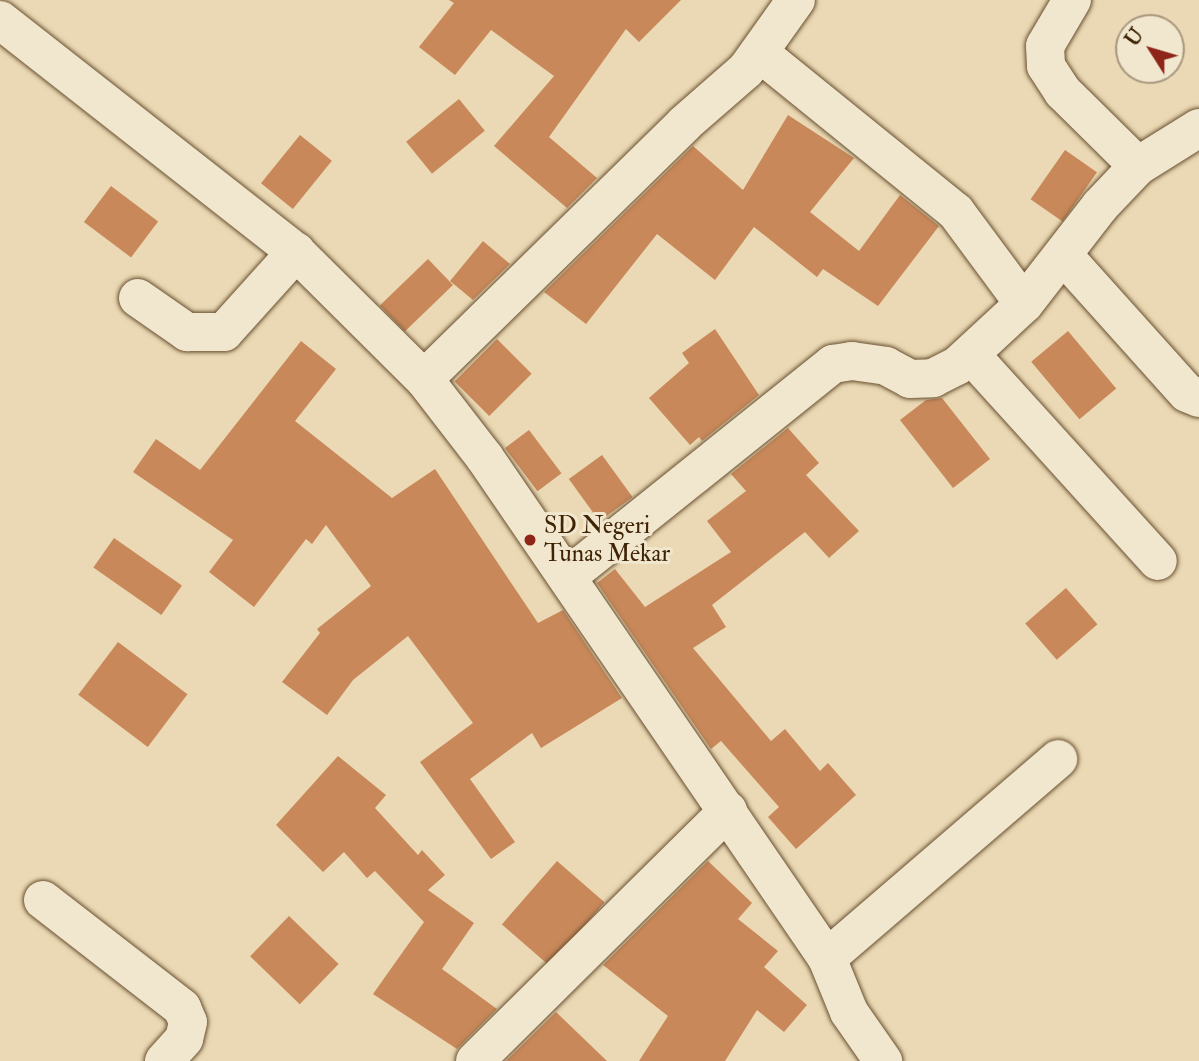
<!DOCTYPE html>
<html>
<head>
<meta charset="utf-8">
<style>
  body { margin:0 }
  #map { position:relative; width:1199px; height:1061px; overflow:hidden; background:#ead9b4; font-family:"IM FELL Double Pica",serif }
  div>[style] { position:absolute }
  .building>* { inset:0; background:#c8885a; transform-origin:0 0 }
  .roads { filter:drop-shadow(0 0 2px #695031) drop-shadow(0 0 2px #695031) }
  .minor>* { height:38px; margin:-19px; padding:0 19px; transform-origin:19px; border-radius:19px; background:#f1e6ce }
  .dots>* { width:19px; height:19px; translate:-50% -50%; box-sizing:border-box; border:4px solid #f1e6ce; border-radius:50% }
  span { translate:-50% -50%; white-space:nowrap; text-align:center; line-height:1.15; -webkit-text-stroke:6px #f1e6ce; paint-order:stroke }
  .poi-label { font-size:24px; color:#3e2305 }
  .left { translate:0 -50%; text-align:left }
  .north { position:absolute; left:1115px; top:14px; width:70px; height:70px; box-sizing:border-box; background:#f1e6ce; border:2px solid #a9987e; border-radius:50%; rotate:307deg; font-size:19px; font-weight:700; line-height:28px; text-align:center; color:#3e2305 }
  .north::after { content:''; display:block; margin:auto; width:24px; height:32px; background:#8f2418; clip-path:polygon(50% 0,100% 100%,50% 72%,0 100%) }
</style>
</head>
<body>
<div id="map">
  <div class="building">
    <div style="clip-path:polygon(449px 0,681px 0,639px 42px,626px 29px,549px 137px,597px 178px,567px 208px,494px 146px,554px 76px,491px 30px,455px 75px,419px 47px,454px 3px)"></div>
    <div style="left:459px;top:99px;width:41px;height:68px;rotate:51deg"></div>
    <div style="clip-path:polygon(788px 115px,854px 158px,810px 212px,859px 251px,900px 195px,939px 226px,878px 306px,823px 269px,817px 277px,754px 227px,715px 280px,657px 234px,586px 324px,544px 292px,693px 146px,743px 190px)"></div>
    <div style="left:300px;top:135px;width:41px;height:62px;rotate:39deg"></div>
    <div style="left:1065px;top:150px;width:39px;height:60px;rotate:35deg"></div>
    <div style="left:111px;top:186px;width:59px;height:45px;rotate:37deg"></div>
    <div style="clip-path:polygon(483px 241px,510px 264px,473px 300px,450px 281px)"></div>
    <div style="left:428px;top:259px;width:36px;height:67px;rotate:46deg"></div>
    <div style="clip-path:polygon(715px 329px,759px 395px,702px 441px,699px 437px,690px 445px,649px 398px,689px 363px,682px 353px)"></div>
    <div style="left:1068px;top:331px;width:75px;height:48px;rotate:50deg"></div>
    <div style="left:497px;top:339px;width:49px;height:60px;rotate:45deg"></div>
    <div style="clip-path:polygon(301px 341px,336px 369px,295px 421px,392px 498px,435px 469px,538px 623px,563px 610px,622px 698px,541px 748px,532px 733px,470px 779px,515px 842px,491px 859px,420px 762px,473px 723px,408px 636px,353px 680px,327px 715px,282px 682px,320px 633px,317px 629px,371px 586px,326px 525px,312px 544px,306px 539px,254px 607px,209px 572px,233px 540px,133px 472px,156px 439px,200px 470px)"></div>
    <div style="clip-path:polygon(942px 398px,990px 459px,953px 488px,900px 420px,926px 400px)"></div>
    <div style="clip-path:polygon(788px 428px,819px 463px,806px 475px,859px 531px,829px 558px,805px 532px,712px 605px,726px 627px,693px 648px,771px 741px,785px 729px,820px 771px,828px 763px,856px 795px,796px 849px,768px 817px,779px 807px,721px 741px,711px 749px,597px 583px,615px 569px,645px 607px,731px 552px,707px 521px,746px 491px,731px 474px)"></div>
    <div style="left:529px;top:430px;width:54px;height:30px;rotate:53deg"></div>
    <div style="left:602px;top:455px;width:52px;height:41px;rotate:54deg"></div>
    <div style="left:114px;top:538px;width:83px;height:36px;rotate:35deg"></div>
    <div style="left:1066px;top:588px;width:48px;height:54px;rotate:49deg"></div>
    <div style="left:118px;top:642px;width:87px;height:66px;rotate:37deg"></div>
    <div style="clip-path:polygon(338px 756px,386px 795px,375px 808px,418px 855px,422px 850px,445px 875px,428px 890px,474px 923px,442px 969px,497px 1009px,457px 1049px,373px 994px,424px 922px,375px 871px,367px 878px,344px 852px,323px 872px,276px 825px)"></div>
    <div style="left:557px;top:861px;width:63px;height:84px;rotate:41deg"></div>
    <div style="clip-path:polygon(708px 861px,752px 903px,738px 919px,778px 951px,764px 967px,807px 1005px,784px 1032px,757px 1010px,725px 1061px,639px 1061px,668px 1016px,603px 965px)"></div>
    <div style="left:289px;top:916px;width:69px;height:56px;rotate:44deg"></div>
    <div style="clip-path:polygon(556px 1012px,607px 1061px,506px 1061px)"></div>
  </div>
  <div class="roads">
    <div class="minor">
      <div style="left:1072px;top:0;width:53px;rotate:120.4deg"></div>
      <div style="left:1045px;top:46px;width:20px;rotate:87deg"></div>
      <div style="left:1046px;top:66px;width:31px;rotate:57deg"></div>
      <div style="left:1063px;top:92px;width:105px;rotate:44.6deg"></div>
      <div style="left:0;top:20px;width:376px;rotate:38.1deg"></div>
      <div style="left:296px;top:252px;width:180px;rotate:44.8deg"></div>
      <div style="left:424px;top:379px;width:100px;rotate:52.3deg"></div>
      <div style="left:485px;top:458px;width:606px;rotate:55.63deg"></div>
      <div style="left:827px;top:958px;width:58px;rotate:67.8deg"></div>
      <div style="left:849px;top:1012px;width:60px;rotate:55.2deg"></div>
      <div style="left:761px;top:54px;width:251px;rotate:39deg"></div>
      <div style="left:956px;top:212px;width:114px;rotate:53.5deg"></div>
      <div style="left:1064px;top:256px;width:184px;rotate:48.1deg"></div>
      <div style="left:1187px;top:393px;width:13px;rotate:23deg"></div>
      <div style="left:138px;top:298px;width:60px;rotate:34.8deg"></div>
      <div style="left:187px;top:332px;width:37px"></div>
      <div style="left:224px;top:332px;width:108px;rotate:-48deg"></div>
      <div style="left:971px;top:355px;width:278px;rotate:47.8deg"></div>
      <div style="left:424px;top:379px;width:364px;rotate:-44.4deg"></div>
      <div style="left:684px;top:124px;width:82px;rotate:-41.1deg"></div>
      <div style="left:746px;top:70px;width:86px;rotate:-54.5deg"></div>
      <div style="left:567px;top:577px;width:341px;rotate:-38.7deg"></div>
      <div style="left:833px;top:364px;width:19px;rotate:-9deg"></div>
      <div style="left:852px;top:361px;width:34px;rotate:8deg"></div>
      <div style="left:886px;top:366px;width:27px;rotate:28deg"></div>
      <div style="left:910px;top:379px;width:23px;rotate:-2deg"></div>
      <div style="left:933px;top:378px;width:27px;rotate:-27deg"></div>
      <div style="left:957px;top:366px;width:91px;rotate:-42.8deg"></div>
      <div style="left:1024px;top:304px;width:124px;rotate:-52.2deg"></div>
      <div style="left:1100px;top:206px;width:55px;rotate:-46.5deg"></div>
      <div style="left:1138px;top:166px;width:72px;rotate:-31.9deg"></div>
      <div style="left:43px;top:900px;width:176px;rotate:37.8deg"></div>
      <div style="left:182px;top:1008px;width:15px;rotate:67deg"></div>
      <div style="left:188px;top:1022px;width:17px;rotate:103deg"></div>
      <div style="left:184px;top:1039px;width:30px;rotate:132deg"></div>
      <div style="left:827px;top:958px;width:305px;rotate:-40.7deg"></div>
      <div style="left:475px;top:1061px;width:356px;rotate:-44.7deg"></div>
    </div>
  </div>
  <div class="dots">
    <div style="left:530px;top:540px;background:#8f2418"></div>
  </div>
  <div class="poi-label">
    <span class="left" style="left:544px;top:540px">SD Negeri<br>Tunas Mekar</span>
  </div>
  <div class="north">U</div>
</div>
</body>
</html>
